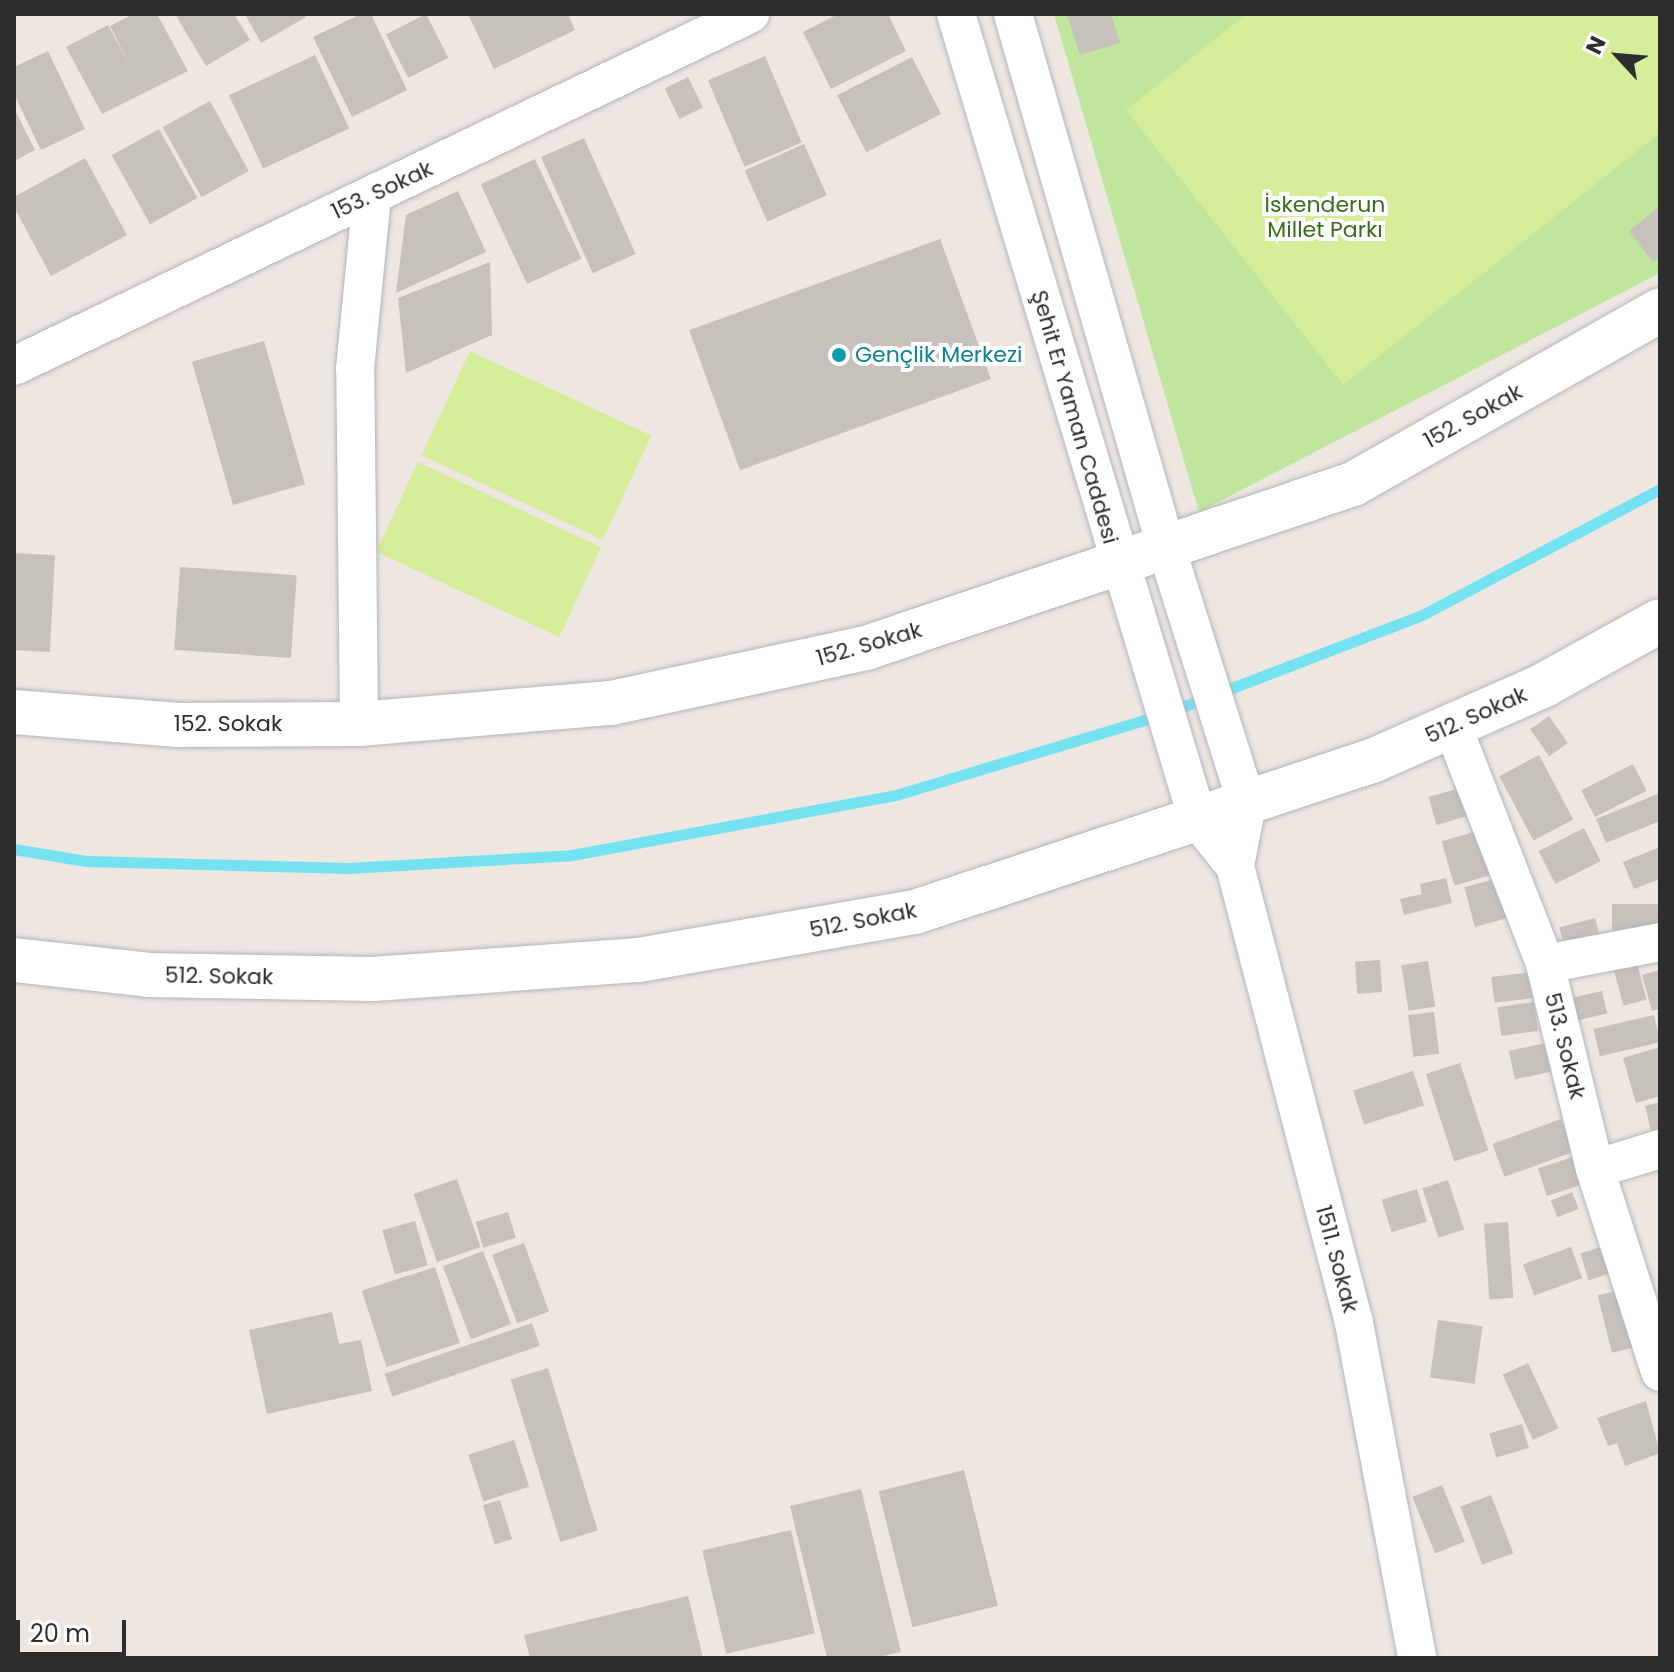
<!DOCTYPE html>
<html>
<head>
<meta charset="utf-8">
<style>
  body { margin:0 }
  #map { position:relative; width:1674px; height:1672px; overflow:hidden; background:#eee6e0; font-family:Poppins,sans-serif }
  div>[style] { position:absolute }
  .green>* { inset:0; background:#c0e59d }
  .pitch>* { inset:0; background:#d5ec99; transform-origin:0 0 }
  .stream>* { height:11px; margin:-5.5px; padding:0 5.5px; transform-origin:5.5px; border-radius:5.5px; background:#74e2f0 }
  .building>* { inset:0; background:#c7c1bb; transform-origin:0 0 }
  .roads { filter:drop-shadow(0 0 2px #b0b5bd) drop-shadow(0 0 2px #b0b5bd) }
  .street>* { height:38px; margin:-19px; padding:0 19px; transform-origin:19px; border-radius:19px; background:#fff }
  .secondary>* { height:44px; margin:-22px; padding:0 22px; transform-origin:22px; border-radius:22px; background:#fff }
  .dots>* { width:22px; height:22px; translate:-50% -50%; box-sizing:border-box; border:4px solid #fff; border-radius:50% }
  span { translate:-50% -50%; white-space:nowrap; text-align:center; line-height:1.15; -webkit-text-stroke:8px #fff; paint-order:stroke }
  .street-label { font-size:22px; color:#2d2d2d }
  .park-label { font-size:22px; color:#386d1b }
  .culture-label { font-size:22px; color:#0d838f }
  .left { translate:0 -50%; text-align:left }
  .frame { position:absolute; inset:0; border:16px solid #2d2d2d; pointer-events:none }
  .north { position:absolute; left:1578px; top:16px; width:80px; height:80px; -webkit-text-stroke:6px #fff; paint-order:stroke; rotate:296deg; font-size:22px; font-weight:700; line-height:32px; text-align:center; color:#2d2d2d }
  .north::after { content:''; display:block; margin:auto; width:28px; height:36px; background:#2d2d2d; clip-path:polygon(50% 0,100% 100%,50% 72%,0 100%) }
  .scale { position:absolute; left:16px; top:1620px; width:110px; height:36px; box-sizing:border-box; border:4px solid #2d2d2d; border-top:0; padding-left:10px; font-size:24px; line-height:28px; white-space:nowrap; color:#2d2d2d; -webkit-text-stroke:6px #fff; paint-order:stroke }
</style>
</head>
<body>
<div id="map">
  <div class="green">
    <div style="clip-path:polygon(1054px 14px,1660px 14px,1660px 273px,1199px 512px)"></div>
  </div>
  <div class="pitch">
    <div style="clip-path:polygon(1246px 14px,1660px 14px,1660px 133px,1343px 385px,1126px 110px)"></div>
    <div style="left:470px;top:351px;width:200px;height:115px;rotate:25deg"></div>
    <div style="left:418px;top:462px;width:202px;height:99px;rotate:25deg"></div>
  </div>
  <div class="stream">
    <div style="left:14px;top:849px;width:73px;rotate:9.5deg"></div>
    <div style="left:86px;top:861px;width:263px;rotate:1.5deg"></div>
    <div style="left:349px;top:868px;width:223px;rotate:-3.3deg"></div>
    <div style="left:572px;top:855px;width:330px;rotate:-10.5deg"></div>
    <div style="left:896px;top:795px;width:280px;rotate:-16.8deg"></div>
    <div style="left:1164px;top:714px;width:276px;rotate:-21deg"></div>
    <div style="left:1422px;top:615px;width:269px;rotate:-27.9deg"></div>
  </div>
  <div class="building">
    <div style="clip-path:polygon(133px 14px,157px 14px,188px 71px,102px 114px,66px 47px,108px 25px,130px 66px,110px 26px)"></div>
    <div style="clip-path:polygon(175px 14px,234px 14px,250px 40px,206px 66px)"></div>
    <div style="clip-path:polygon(245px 14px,304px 14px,306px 17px,261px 43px)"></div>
    <div style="clip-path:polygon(361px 14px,371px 14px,407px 90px,352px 117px,313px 37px)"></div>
    <div style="left:426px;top:14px;width:49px;height:45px;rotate:63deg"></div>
    <div style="clip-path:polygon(468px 14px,568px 14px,575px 30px,494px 69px)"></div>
    <div style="clip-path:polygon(838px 14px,888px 14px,906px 51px,831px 89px,803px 32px)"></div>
    <div style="clip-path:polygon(1067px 14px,1111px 14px,1120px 43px,1080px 55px)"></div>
    <div style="clip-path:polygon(48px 51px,85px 129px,41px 150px,14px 94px,14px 67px)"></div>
    <div style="left:315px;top:55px;width:81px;height:95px;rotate:65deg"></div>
    <div style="left:765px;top:56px;width:94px;height:62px;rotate:67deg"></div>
    <div style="left:912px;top:57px;width:64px;height:84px;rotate:63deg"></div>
    <div style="left:688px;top:77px;width:34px;height:26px;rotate:64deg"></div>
    <div style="left:210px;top:101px;width:80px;height:54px;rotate:61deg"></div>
    <div style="clip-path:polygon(14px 108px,35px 150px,14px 161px)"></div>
    <div style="left:159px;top:129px;width:79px;height:54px;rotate:61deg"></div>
    <div style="left:584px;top:138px;width:127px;height:47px;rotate:66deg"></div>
    <div style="left:804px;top:144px;width:56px;height:65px;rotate:66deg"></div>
    <div style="clip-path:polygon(85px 158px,127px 235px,51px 276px,14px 207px,14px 197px)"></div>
    <div style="left:535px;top:159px;width:110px;height:60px;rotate:65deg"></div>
    <div style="clip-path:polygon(458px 191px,486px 252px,396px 293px,406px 215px)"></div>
    <div style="clip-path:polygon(1660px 206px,1660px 256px,1653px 262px,1629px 231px)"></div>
    <div style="left:940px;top:239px;width:149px;height:267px;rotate:70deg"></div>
    <div style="clip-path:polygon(490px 262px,492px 335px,406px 373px,398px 298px)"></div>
    <div style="left:264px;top:341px;width:149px;height:75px;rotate:74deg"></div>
    <div style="left:14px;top:553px;width:41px;height:97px;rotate:3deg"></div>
    <div style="left:180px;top:567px;width:117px;height:83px;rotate:4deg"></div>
    <div style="left:1549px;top:716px;width:33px;height:23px;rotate:55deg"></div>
    <div style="left:1539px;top:755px;width:73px;height:45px;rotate:62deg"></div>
    <div style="left:1633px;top:764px;width:30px;height:58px;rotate:63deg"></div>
    <div style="left:1467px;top:786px;width:29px;height:40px;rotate:74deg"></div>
    <div style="clip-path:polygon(1660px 793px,1660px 821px,1606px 843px,1596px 819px)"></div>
    <div style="left:1584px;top:828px;width:37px;height:51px;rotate:63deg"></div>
    <div style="left:1481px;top:830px;width:46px;height:41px;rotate:74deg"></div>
    <div style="clip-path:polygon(1660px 847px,1660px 879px,1634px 889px,1623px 862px)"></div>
    <div style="clip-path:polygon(1446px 878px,1452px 903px,1404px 915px,1400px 899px,1422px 894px,1420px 884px)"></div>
    <div style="left:1499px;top:878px;width:41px;height:36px;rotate:75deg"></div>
    <div style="left:1660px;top:904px;width:27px;height:48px;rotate:90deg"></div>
    <div style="left:1595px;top:918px;width:27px;height:37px;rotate:75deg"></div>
    <div style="left:1380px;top:960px;width:32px;height:25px;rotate:86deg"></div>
    <div style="left:1636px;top:960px;width:41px;height:24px;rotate:75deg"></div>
    <div style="left:1428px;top:961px;width:46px;height:27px;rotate:81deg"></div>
    <div style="clip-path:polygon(1660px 970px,1660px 1009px,1652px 1011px,1642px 975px)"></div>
    <div style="left:1532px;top:972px;width:26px;height:41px;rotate:83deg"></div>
    <div style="left:1602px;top:991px;width:23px;height:31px;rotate:77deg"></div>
    <div style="left:1534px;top:1002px;width:29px;height:37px;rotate:82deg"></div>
    <div style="left:1434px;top:1012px;width:42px;height:26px;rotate:83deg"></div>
    <div style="left:1654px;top:1015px;width:28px;height:62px;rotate:77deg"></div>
    <div style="left:1551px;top:1042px;width:29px;height:43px;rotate:78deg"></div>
    <div style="clip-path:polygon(1660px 1047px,1660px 1096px,1636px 1103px,1623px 1058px)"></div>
    <div style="left:1460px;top:1063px;width:92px;height:36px;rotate:72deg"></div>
    <div style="left:1413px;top:1071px;width:36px;height:63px;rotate:72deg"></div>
    <div style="clip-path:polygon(1660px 1102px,1660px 1128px,1651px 1131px,1645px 1106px)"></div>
    <div style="left:1561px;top:1119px;width:35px;height:73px;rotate:70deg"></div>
    <div style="left:1576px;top:1156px;width:29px;height:40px;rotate:72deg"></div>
    <div style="left:457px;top:1179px;width:72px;height:46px;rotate:71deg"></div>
    <div style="left:1448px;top:1180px;width:52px;height:27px;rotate:72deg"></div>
    <div style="left:1417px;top:1189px;width:34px;height:37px;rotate:73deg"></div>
    <div style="left:1572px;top:1192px;width:18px;height:23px;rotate:68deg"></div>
    <div style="left:508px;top:1212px;width:27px;height:34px;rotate:73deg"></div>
    <div style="left:415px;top:1221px;width:46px;height:34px;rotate:74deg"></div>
    <div style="left:1508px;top:1222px;width:76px;height:24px;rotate:86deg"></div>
    <div style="left:524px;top:1243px;width:73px;height:34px;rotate:70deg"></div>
    <div style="left:1611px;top:1244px;width:28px;height:32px;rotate:73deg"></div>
    <div style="left:1571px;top:1247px;width:33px;height:51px;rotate:70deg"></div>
    <div style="left:483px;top:1251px;width:78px;height:43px;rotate:69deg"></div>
    <div style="left:435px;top:1267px;width:80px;height:77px;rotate:72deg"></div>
    <div style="left:1620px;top:1290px;width:59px;height:23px;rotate:76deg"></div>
    <div style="clip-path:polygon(332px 1312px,339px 1344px,361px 1340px,372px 1391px,267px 1414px,249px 1330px)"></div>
    <div style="left:1438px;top:1320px;width:45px;height:58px;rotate:8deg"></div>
    <div style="left:532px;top:1323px;width:24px;height:156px;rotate:71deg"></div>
    <div style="left:1528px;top:1363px;width:72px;height:28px;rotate:65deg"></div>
    <div style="left:548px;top:1368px;width:170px;height:39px;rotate:73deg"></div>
    <div style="clip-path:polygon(1646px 1401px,1660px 1453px,1625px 1466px,1617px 1443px,1608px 1446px,1597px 1418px)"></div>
    <div style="left:1522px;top:1424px;width:25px;height:34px;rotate:74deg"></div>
    <div style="left:514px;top:1440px;width:49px;height:48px;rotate:72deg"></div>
    <div style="left:964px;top:1470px;width:140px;height:88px;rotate:76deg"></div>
    <div style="left:1442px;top:1485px;width:61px;height:32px;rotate:68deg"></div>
    <div style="clip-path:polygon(861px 1489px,901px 1652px,874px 1658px,827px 1658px,790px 1506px)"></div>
    <div style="left:1491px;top:1495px;width:62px;height:33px;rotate:69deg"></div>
    <div style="left:500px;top:1500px;width:41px;height:18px;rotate:73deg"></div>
    <div style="left:791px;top:1530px;width:106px;height:91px;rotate:77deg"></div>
    <div style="clip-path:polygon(688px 1596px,703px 1658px,530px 1658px,524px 1635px)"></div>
  </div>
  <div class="roads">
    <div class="street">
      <div style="left:956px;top:14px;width:842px;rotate:73.29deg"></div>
      <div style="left:1198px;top:820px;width:59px;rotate:51.2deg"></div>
      <div style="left:1235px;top:866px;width:472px;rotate:75.4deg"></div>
      <div style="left:1354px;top:1323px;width:341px;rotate:79.3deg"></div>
      <div style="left:1013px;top:14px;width:555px;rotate:73.98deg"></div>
      <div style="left:1166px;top:547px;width:269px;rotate:72.5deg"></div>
      <div style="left:1247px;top:804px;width:63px;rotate:101deg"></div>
      <div style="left:14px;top:366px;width:816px;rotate:-25.56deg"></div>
      <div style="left:359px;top:724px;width:355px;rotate:-90.6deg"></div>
      <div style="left:355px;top:369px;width:175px;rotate:-84.4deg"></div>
      <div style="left:1452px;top:725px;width:256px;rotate:68.7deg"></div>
      <div style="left:1545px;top:964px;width:211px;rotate:76.3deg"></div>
      <div style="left:1595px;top:1169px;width:213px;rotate:72.2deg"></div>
      <div style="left:1545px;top:964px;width:117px;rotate:-10.8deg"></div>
      <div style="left:1595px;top:1169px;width:68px;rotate:-17.1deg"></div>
    </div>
    <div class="secondary">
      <div style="left:14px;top:712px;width:165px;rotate:4.5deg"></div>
      <div style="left:178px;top:725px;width:181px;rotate:-0.3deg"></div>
      <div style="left:359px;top:724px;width:253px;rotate:-4.8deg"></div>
      <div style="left:611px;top:703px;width:261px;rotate:-12.2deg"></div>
      <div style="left:866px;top:648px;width:514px;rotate:-18.61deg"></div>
      <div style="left:1353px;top:484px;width:353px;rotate:-29.5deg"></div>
      <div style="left:14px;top:960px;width:136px;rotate:6.3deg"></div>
      <div style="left:149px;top:975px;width:224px;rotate:1deg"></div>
      <div style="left:373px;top:979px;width:267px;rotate:-4.1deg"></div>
      <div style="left:639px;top:960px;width:280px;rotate:-9.9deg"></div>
      <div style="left:915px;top:912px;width:481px;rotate:-18.3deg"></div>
      <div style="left:1372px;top:761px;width:188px;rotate:-23.8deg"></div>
      <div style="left:1544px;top:685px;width:132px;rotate:-28.9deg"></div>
    </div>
  </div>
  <div class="dots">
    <div style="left:839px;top:355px;background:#0f9aa8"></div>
  </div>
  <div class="street-label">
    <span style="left:382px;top:190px;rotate:-25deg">153. Sokak</span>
    <span style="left:1473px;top:416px;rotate:-29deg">152. Sokak</span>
    <span style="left:1075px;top:417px;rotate:74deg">Şehit Er Yaman Caddesi</span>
    <span style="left:869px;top:644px;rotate:-16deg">152. Sokak</span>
    <span style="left:1476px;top:715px;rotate:-24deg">512. Sokak</span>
    <span style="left:228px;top:724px">152. Sokak</span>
    <span style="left:863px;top:920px;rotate:-11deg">512. Sokak</span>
    <span style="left:219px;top:976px;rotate:1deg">512. Sokak</span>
    <span style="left:1565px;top:1046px;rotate:76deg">513. Sokak</span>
    <span style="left:1337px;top:1259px;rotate:75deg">1511. Sokak</span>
  </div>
  <div class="park-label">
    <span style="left:1325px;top:217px">İskenderun<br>Millet Parkı</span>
  </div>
  <div class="culture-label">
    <span class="left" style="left:855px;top:355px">Gençlik Merkezi</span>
  </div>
  <div class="frame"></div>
  <div class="north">N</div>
  <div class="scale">20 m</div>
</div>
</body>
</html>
